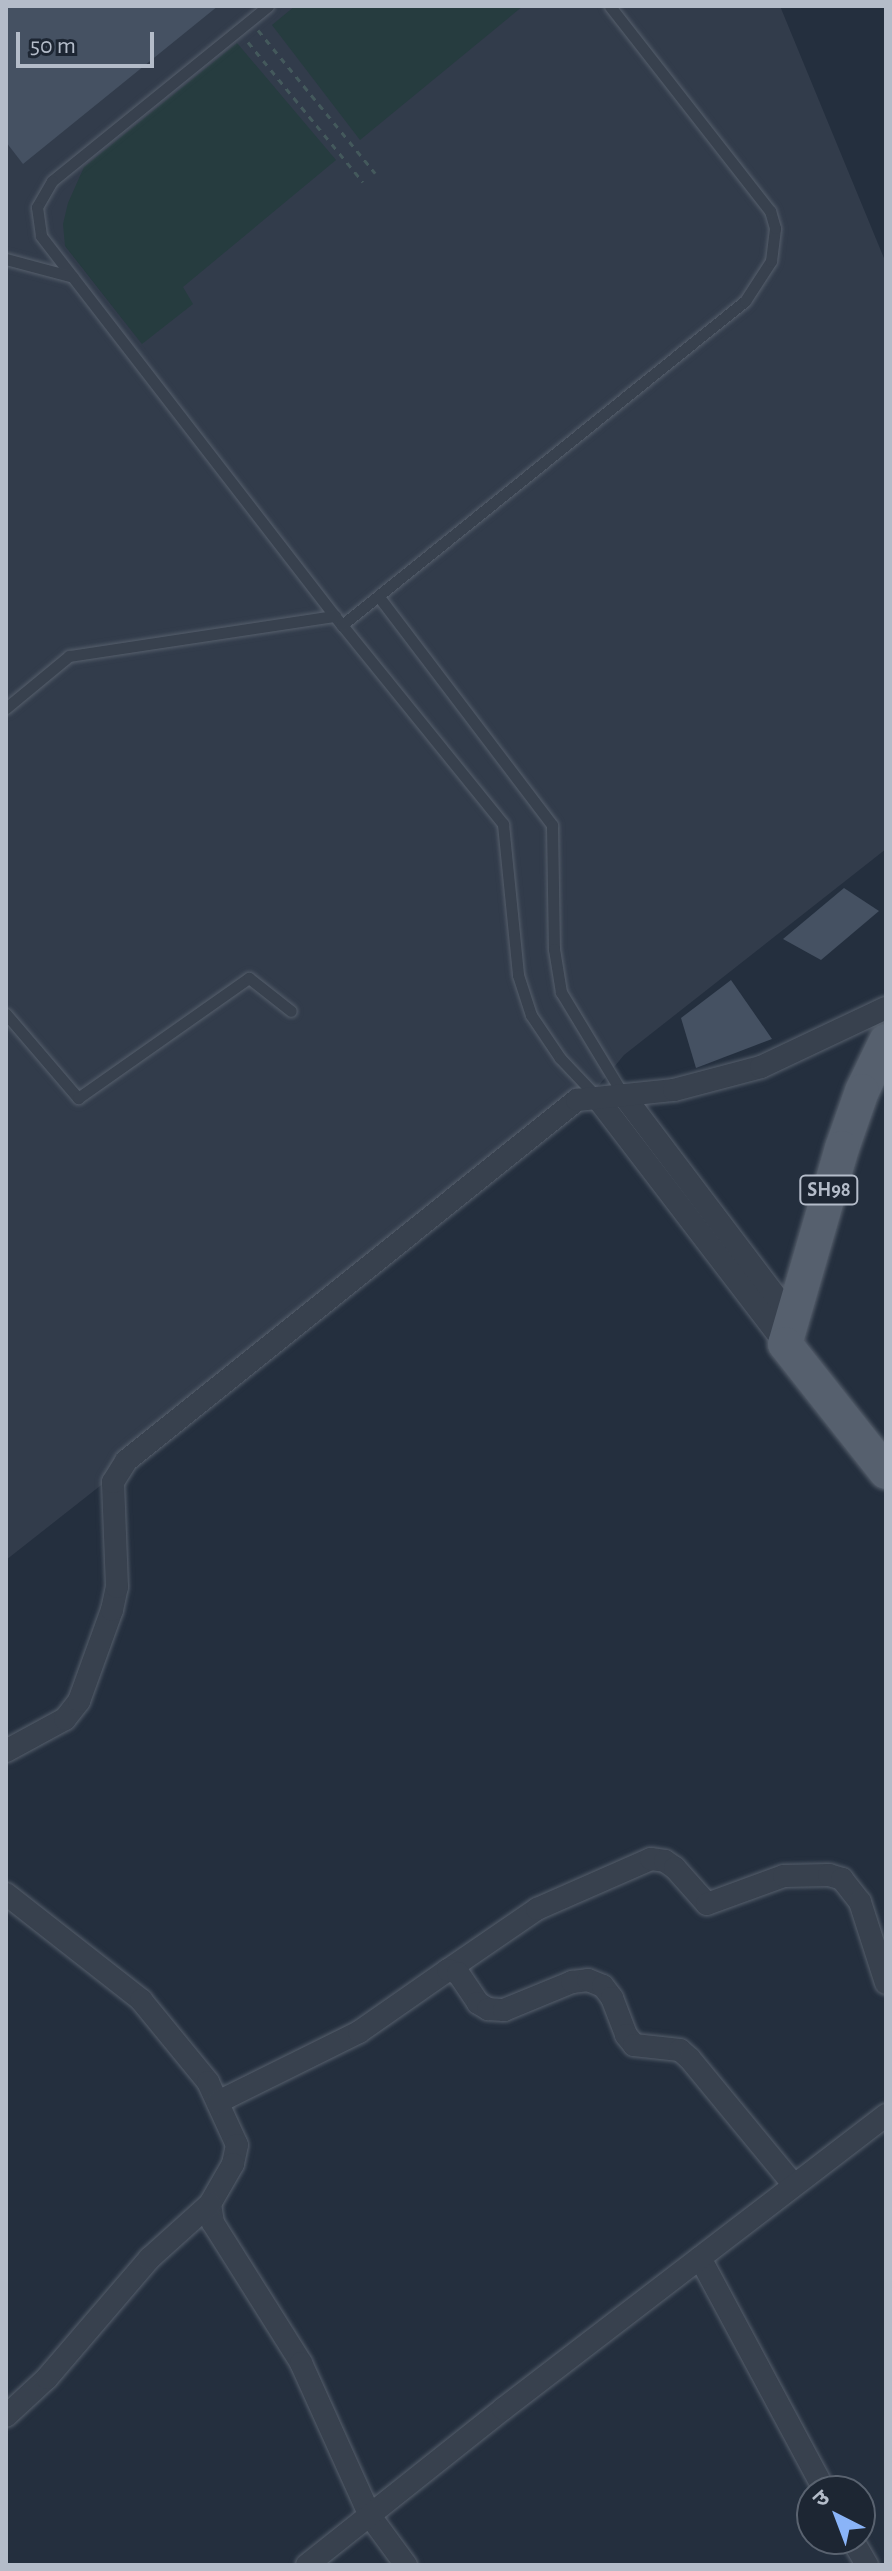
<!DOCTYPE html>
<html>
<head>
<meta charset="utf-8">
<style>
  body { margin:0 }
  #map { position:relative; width:892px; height:2571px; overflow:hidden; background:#242f3e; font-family:"Alegreya Sans","Noto Sans Devanagari",sans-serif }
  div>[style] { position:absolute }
  .airport>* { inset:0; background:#323c4b }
  .green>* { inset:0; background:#263c3f }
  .building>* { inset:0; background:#455162 }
  .path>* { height:3px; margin-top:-1.5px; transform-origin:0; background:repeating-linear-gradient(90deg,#44595c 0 6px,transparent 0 12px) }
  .roads { filter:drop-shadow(0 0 2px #565f6c) drop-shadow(0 0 2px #565f6c) }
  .service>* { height:11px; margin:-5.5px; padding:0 5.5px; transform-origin:5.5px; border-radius:5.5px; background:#38414e }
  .minor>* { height:22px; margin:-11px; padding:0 11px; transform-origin:11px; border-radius:11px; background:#38414e }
  .primary>* { height:34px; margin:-17px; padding:0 17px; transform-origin:17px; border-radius:17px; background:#56606e }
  span { translate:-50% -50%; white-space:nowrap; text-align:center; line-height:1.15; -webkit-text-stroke:8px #1d2633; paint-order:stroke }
  .shield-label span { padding:2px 6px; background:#1d2633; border:2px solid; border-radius:6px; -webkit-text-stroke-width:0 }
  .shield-label { font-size:20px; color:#b4bcc9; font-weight:700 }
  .frame { position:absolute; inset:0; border:8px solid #b4bcc9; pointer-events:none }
  .north { position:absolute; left:796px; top:2475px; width:80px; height:80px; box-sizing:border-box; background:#1d2633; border:2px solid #59626f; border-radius:50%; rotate:318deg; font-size:22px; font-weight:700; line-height:32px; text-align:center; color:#b4bcc9 }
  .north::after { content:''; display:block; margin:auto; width:28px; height:36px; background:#8ab4f8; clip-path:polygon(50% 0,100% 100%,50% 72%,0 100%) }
  .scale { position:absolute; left:16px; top:32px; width:138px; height:36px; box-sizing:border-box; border:4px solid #b4bcc9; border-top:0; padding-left:10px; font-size:24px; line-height:28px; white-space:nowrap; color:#b4bcc9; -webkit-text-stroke:6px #1d2633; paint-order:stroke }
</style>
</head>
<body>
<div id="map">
  <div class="airport">
    <div style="clip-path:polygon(6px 6px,780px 6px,886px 263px,886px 849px,624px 1055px,580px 1108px,6px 1560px)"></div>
  </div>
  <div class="green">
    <div style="clip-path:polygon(295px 6px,523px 6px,360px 140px,272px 25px)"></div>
    <div style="clip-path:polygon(237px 43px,336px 160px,183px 287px,193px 304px,142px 344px,65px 246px,63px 224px,68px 203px,84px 167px)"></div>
  </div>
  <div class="building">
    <div style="clip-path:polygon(6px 6px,218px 6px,23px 164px,6px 142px)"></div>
    <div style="clip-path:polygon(844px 888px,879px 911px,821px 960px,783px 939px)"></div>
    <div style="clip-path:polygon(731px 980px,772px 1039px,696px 1068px,681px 1018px)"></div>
  </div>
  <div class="path">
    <div style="left:258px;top:30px;width:185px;rotate:50.7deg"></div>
    <div style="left:248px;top:42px;width:181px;rotate:50.6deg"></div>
  </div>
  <div class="roads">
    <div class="service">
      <div style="left:268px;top:6px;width:278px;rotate:141deg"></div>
      <div style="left:52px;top:181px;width:30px;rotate:120deg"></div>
      <div style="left:37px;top:207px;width:29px;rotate:82deg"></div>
      <div style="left:41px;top:236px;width:492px;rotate:52.3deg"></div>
      <div style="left:342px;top:625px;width:256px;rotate:51deg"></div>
      <div style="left:503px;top:824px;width:152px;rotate:84.3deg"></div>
      <div style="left:518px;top:975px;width:42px;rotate:72deg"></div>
      <div style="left:531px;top:1015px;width:52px;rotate:56deg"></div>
      <div style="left:560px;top:1058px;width:52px;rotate:46.5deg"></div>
      <div style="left:6px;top:259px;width:69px;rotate:15deg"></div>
      <div style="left:379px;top:597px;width:286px;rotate:52.8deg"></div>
      <div style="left:552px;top:825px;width:124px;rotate:89.1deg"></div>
      <div style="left:554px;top:949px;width:44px;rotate:80.8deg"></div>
      <div style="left:561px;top:992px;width:122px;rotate:58.8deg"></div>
      <div style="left:342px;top:625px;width:517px;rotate:-38.8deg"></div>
      <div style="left:745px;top:301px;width:48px;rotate:-57deg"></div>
      <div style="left:771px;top:261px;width:33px;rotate:-83deg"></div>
      <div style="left:775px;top:228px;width:18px;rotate:-106deg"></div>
      <div style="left:770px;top:211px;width:260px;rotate:-128deg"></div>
      <div style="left:6px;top:708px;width:82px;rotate:-39.5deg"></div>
      <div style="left:69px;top:656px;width:269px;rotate:-8.6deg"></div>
      <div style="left:6px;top:1014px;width:111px;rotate:49.4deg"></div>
      <div style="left:78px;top:1098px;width:209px;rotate:-35.1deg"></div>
      <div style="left:249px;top:978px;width:53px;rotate:38.2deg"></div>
    </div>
    <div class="minor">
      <div style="left:624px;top:1096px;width:282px;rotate:52.9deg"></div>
      <div style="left:598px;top:1099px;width:308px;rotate:52.6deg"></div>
      <div style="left:6px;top:1751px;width:67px;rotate:-28.5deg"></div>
      <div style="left:65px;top:1719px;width:23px;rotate:-52deg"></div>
      <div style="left:79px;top:1701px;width:97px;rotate:-70.1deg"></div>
      <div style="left:112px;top:1610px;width:24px;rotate:-78deg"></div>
      <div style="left:117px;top:1587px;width:105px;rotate:-92.2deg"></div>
      <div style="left:113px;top:1482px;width:25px;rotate:-58deg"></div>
      <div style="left:126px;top:1461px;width:578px;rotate:-38.68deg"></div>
      <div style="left:577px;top:1100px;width:98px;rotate:-5.9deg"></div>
      <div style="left:674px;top:1090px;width:90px;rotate:-14.8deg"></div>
      <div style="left:761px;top:1067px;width:138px;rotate:-25.3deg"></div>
      <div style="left:6px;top:1894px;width:172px;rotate:38.1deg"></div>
      <div style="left:141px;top:2000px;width:106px;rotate:50.7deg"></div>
      <div style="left:208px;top:2082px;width:69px;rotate:65.3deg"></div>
      <div style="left:237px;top:2145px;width:19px;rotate:102deg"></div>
      <div style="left:233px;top:2164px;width:46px;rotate:119.9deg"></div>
      <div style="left:210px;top:2204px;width:19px;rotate:81deg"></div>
      <div style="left:213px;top:2223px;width:165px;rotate:57.8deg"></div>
      <div style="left:301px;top:2363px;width:168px;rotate:65.7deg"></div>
      <div style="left:370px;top:2516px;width:61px;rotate:53.7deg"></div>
      <div style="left:448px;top:1970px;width:108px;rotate:-34.4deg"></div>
      <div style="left:537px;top:1909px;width:124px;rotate:-23.7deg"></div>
      <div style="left:651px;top:1859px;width:14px;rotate:8deg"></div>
      <div style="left:665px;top:1861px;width:12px;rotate:35deg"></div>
      <div style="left:675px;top:1868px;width:48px;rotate:48.4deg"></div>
      <div style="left:707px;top:1904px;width:82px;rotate:-20deg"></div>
      <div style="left:784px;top:1876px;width:45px;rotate:-1.3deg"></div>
      <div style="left:829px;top:1875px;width:14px;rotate:17deg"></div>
      <div style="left:842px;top:1879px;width:29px;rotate:52deg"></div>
      <div style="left:860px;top:1902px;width:85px;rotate:72.2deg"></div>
      <div style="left:218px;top:2102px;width:157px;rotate:-26.4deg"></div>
      <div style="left:359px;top:2032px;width:108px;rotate:-34.9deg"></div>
      <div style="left:448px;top:1970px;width:10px;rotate:17deg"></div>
      <div style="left:458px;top:1973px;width:36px;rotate:56deg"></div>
      <div style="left:478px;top:2003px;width:12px;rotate:31deg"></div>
      <div style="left:488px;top:2009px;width:16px;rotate:4deg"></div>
      <div style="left:504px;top:2010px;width:74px;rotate:-22.4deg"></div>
      <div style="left:572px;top:1982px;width:16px;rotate:-7deg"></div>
      <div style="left:588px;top:1980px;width:16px;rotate:22deg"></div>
      <div style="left:603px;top:1986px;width:15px;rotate:53deg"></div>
      <div style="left:612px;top:1998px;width:40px;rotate:69deg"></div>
      <div style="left:626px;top:2035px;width:13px;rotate:51deg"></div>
      <div style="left:634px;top:2045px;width:46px;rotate:6.2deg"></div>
      <div style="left:680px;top:2050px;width:13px;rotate:42deg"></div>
      <div style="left:690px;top:2059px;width:162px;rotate:50.5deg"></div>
      <div style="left:700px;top:2258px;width:264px;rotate:61.8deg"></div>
      <div style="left:6px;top:2416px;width:56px;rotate:-42.8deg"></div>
      <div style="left:47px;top:2378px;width:158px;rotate:-49.4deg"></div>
      <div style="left:150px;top:2258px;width:81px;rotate:-42deg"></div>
      <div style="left:852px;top:2539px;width:30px;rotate:60deg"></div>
      <div style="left:307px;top:2565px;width:251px;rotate:-38.5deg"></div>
      <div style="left:503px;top:2409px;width:483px;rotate:-37.5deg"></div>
    </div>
    <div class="primary">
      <div style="left:886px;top:1041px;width:55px;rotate:115.6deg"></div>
      <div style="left:862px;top:1091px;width:60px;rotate:109.3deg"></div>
      <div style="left:842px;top:1148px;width:204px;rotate:106.2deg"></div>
      <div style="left:785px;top:1344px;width:163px;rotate:51.7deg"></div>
    </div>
  </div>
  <div class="shield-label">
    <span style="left:829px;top:1190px">SH98</span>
  </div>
  <div class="frame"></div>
  <div class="north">उ</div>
  <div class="scale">50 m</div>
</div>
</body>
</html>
